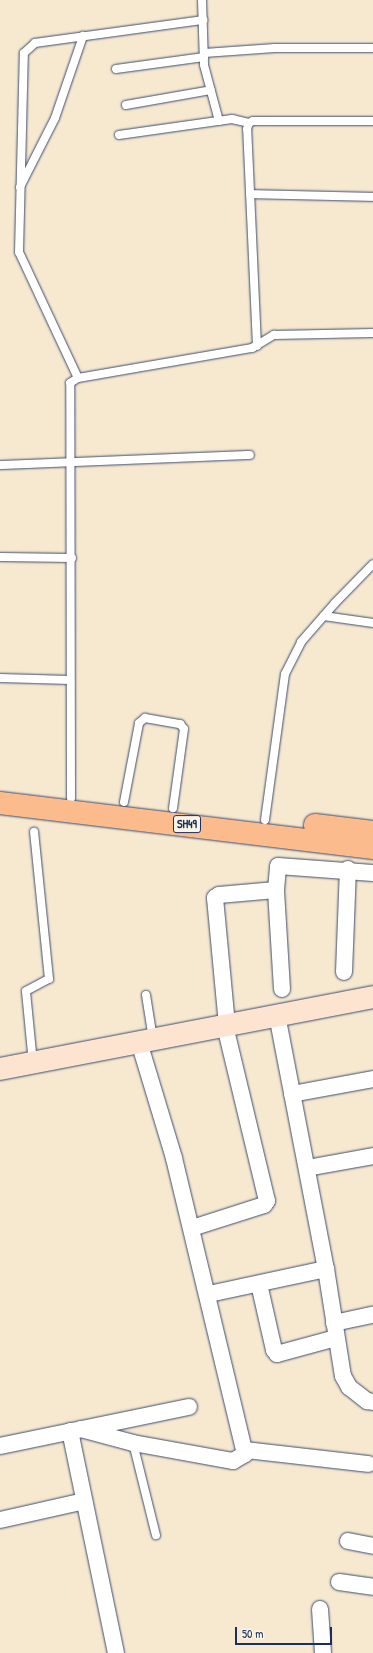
<!DOCTYPE html>
<html>
<head>
<meta charset="utf-8">
<style>
  body { margin:0 }
  #map { position:relative; width:373px; height:1653px; overflow:hidden; background:#f6e9d0; font-family:"Patrick Hand",sans-serif }
  div>[style] { position:absolute }
  .roads { filter:drop-shadow(0 0 1px #3c4b6f) drop-shadow(0 0 1px #3c4b6f) }
  .lane>* { height:8px; margin:-4px; padding:0 4px; transform-origin:4px; border-radius:4px; background:#fff }
  .street>* { height:16px; margin:-8px; padding:0 8px; transform-origin:8px; border-radius:8px; background:#fff }
  .secondary>* { height:22px; margin:-11px; padding:0 11px; transform-origin:11px; border-radius:11px; background:#fde4d1 }
  .primary>* { height:22px; margin:-11px; padding:0 11px; transform-origin:11px; border-radius:11px; background:#fbbb8d }
  span { translate:-50% -50%; white-space:nowrap; text-align:center; line-height:1.15; -webkit-text-stroke:4px #fcf5e5; paint-order:stroke }
  .shield-label span { padding:1px 3px; background:#fcf5e5; border:1px solid; border-radius:3px; -webkit-text-stroke-width:0 }
  .shield-label { font-size:12px; color:#1b2f5e; font-weight:700 }
  .scale { position:absolute; left:235px; top:1627px; width:97px; height:18px; box-sizing:border-box; border:2px solid #1b2f5e; border-top:0; padding-left:5px; font-size:12px; line-height:14px; white-space:nowrap; color:#1b2f5e; -webkit-text-stroke:3px #fcf5e5; paint-order:stroke }
</style>
</head>
<body>
<div id="map">
  <div class="roads">
    <div class="lane">
      <div style="left:202px;top:0;width:65px;rotate:88.2deg"></div>
      <div style="left:204px;top:65px;width:58px;rotate:75deg"></div>
      <div style="left:204px;top:53px;width:71px;rotate:-4deg"></div>
      <div style="left:275px;top:48px;width:98px"></div>
      <div style="left:116px;top:69px;width:89px;rotate:-7.8deg"></div>
      <div style="left:126px;top:105px;width:86px;rotate:-10deg"></div>
      <div style="left:119px;top:135px;width:114px;rotate:-8.1deg"></div>
      <div style="left:232px;top:119px;width:17px;rotate:13deg"></div>
      <div style="left:20px;top:187px;width:77px;rotate:-63.1deg"></div>
      <div style="left:55px;top:118px;width:87px;rotate:-71.1deg"></div>
      <div style="left:250px;top:194px;width:123px;rotate:1.4deg"></div>
      <div style="left:257px;top:346px;width:217px;rotate:-92.6deg"></div>
      <div style="left:247px;top:129px;width:6px;rotate:-72deg"></div>
      <div style="left:249px;top:123px;width:4px;rotate:-27deg"></div>
      <div style="left:253px;top:121px;width:120px"></div>
      <div style="left:78px;top:378px;width:139px;rotate:-115.1deg"></div>
      <div style="left:19px;top:252px;width:199px;rotate:-88.6deg"></div>
      <div style="left:24px;top:53px;width:15px;rotate:-42deg"></div>
      <div style="left:35px;top:43px;width:170px;rotate:-7.8deg"></div>
      <div style="left:0;top:465px;width:250px;rotate:-2.3deg"></div>
      <div style="left:0;top:557px;width:72px;rotate:0.8deg"></div>
      <div style="left:324px;top:616px;width:49px;rotate:8.1deg"></div>
      <div style="left:0;top:678px;width:70px;rotate:1.6deg"></div>
      <div style="left:71px;top:798px;width:415px;rotate:-90.1deg"></div>
      <div style="left:70px;top:383px;width:9px;rotate:-32deg"></div>
      <div style="left:78px;top:378px;width:177px;rotate:-9.8deg"></div>
      <div style="left:252px;top:348px;width:26px;rotate:-31deg"></div>
      <div style="left:274px;top:335px;width:99px;rotate:-1.2deg"></div>
      <div style="left:124px;top:802px;width:80px;rotate:-79.2deg"></div>
      <div style="left:139px;top:723px;width:8px;rotate:-40deg"></div>
      <div style="left:145px;top:718px;width:36px;rotate:10deg"></div>
      <div style="left:180px;top:724px;width:6px;rotate:51deg"></div>
      <div style="left:184px;top:729px;width:80px;rotate:97.9deg"></div>
      <div style="left:265px;top:820px;width:147px;rotate:-82.2deg"></div>
      <div style="left:285px;top:674px;width:36px;rotate:-63deg"></div>
      <div style="left:301px;top:642px;width:52px;rotate:-48.9deg"></div>
      <div style="left:335px;top:603px;width:54px;rotate:-45.7deg"></div>
      <div style="left:146px;top:995px;width:45px;rotate:81deg"></div>
      <div style="left:33px;top:1063px;width:72px;rotate:-95.6deg"></div>
      <div style="left:26px;top:991px;width:26px;rotate:-28deg"></div>
      <div style="left:49px;top:979px;width:148px;rotate:-95.8deg"></div>
      <div style="left:133px;top:1443px;width:95px;rotate:76deg"></div>
    </div>
    <div class="street">
      <div style="left:344px;top:972px;width:103px;rotate:-87.8deg"></div>
      <div style="left:282px;top:989px;width:99px;rotate:-93.5deg"></div>
      <div style="left:276px;top:890px;width:24px;rotate:-85deg"></div>
      <div style="left:278px;top:866px;width:95px;rotate:4.2deg"></div>
      <div style="left:277px;top:1015px;width:259px;rotate:79.1deg"></div>
      <div style="left:326px;top:1269px;width:108px;rotate:81deg"></div>
      <div style="left:343px;top:1376px;width:13px;rotate:61deg"></div>
      <div style="left:349px;top:1387px;width:23px;rotate:38deg"></div>
      <div style="left:367px;top:1401px;width:6px;rotate:9deg"></div>
      <div style="left:227px;top:1025px;width:128px;rotate:-95.4deg"></div>
      <div style="left:215px;top:898px;width:5px;rotate:-37deg"></div>
      <div style="left:219px;top:895px;width:57px;rotate:-5deg"></div>
      <div style="left:292px;top:1094px;width:82px;rotate:-10.5deg"></div>
      <div style="left:307px;top:1168px;width:67px;rotate:-10.3deg"></div>
      <div style="left:192px;top:1228px;width:76px;rotate:-17.7deg"></div>
      <div style="left:264px;top:1205px;width:5px;rotate:-53deg"></div>
      <div style="left:267px;top:1201px;width:180px;rotate:-103.5deg"></div>
      <div style="left:259px;top:1284px;width:68px;rotate:77.2deg"></div>
      <div style="left:274px;top:1350px;width:5px;rotate:53deg"></div>
      <div style="left:277px;top:1354px;width:61px;rotate:-15.2deg"></div>
      <div style="left:209px;top:1294px;width:120px;rotate:-12.1deg"></div>
      <div style="left:334px;top:1323px;width:40px;rotate:-12deg"></div>
      <div style="left:81px;top:1429px;width:54px;rotate:15.1deg"></div>
      <div style="left:133px;top:1443px;width:102px;rotate:10.2deg"></div>
      <div style="left:233px;top:1461px;width:14px;rotate:-30deg"></div>
      <div style="left:245px;top:1454px;width:304px;rotate:-103.5deg"></div>
      <div style="left:174px;top:1158px;width:121px;rotate:-106.8deg"></div>
      <div style="left:70px;top:1431px;width:227px;rotate:78.3deg"></div>
      <div style="left:0;top:1446px;width:193px;rotate:-11.7deg"></div>
      <div style="left:246px;top:1450px;width:123px;rotate:6.5deg"></div>
      <div style="left:0;top:1520px;width:86px;rotate:-12.7deg"></div>
      <div style="left:348px;top:1541px;width:25px;rotate:11deg"></div>
      <div style="left:339px;top:1582px;width:34px;rotate:8deg"></div>
      <div style="left:320px;top:1609px;width:44px;rotate:86.1deg"></div>
    </div>
    <div class="secondary">
      <div style="left:0;top:1069px;width:380px;rotate:-10.9deg"></div>
    </div>
    <div class="primary">
      <div style="left:0;top:803px;width:376px;rotate:6.9deg"></div>
      <div style="left:315px;top:825px;width:58px;rotate:6.9deg"></div>
    </div>
  </div>
  <div class="shield-label">
    <span style="left:187px;top:824px">SH49</span>
  </div>
  <div class="scale">50 m</div>
</div>
</body>
</html>
